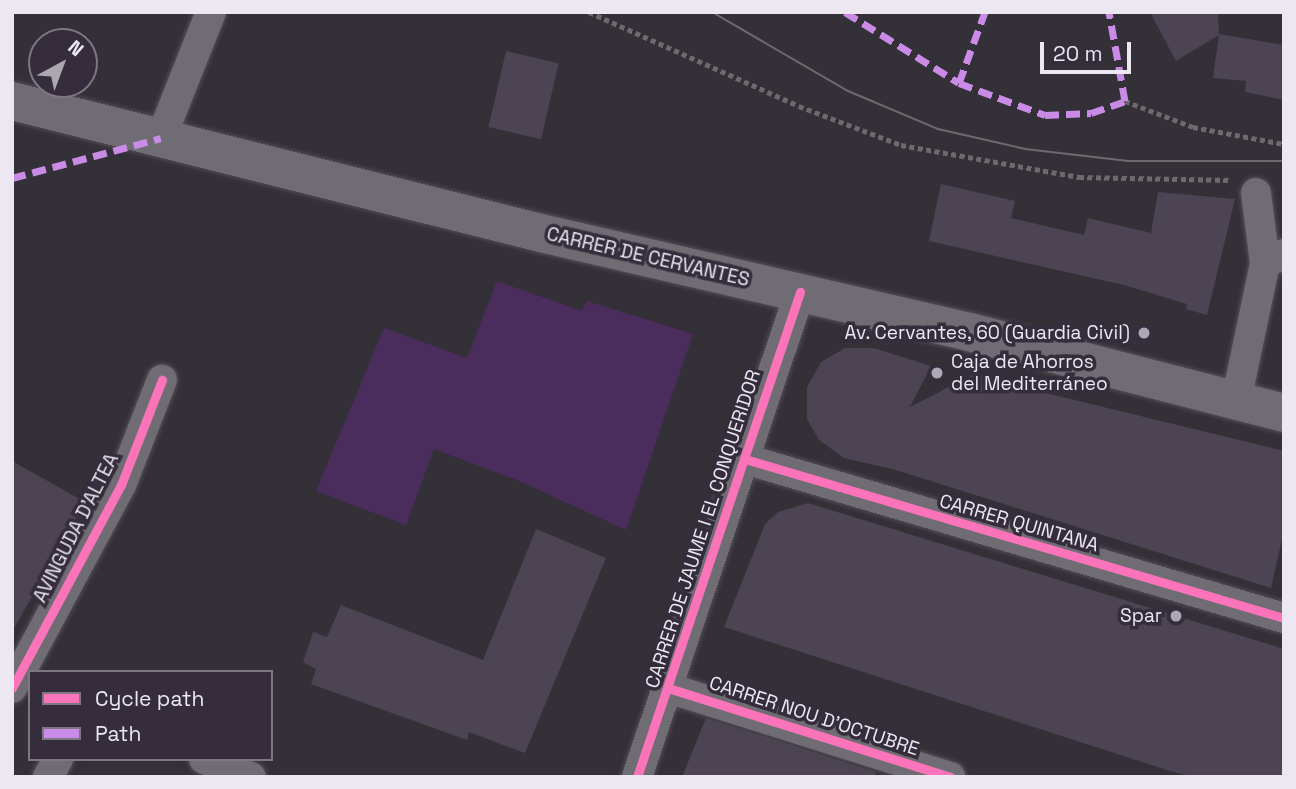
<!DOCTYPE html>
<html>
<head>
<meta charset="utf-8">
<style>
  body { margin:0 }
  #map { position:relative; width:1296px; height:789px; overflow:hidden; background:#343038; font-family:"Space Grotesk",sans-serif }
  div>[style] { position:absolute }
  .green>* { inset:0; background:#4a2d5d }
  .building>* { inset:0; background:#4c4452; transform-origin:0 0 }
  .path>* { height:4.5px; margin-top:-2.25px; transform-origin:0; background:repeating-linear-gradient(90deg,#6c6a6f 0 5px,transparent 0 8.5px) }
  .roads { filter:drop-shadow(0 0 2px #524e56) drop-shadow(0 0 2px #524e56) }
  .street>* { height:30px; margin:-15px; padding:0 15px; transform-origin:15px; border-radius:15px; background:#706c74 }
  .secondary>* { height:38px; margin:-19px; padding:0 19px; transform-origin:19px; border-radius:19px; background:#706c74 }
  .tram>* { height:2px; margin:-1px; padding:0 1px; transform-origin:1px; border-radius:1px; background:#6c6a6f }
  .quiet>* { height:7px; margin-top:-3.5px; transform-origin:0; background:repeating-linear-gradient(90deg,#ca8be6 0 14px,transparent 0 21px) }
  .cycleway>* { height:9px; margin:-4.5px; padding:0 4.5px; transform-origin:4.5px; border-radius:4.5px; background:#fb73b8 }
  .dots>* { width:19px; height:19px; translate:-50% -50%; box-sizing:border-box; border:4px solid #352d3b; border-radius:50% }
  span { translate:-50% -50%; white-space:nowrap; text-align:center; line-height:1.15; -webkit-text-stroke:7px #352d3b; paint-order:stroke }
  .street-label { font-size:19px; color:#ece7f0 }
  .poi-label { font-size:19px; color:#ece7f0 }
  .right { translate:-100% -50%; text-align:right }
  .left { translate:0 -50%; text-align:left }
  .frame { position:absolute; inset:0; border:14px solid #ece7f0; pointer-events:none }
  .legend { position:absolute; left:28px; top:670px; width:245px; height:91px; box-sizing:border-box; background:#352d3b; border:2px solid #7e7783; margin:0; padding:9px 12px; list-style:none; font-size:21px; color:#ece7f0 }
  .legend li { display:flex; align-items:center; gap:14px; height:35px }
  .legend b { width:35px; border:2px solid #7e7783 }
  .north { position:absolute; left:28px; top:28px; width:70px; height:70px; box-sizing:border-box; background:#352d3b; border:2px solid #7e7783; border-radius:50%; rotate:41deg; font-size:19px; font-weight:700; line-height:28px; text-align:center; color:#ece7f0 }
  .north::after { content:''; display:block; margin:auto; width:24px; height:32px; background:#aca7b0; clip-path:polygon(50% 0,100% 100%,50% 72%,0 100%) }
  .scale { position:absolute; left:1040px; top:42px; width:91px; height:32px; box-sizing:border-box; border:4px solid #ece7f0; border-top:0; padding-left:9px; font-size:21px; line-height:24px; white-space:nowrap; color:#ece7f0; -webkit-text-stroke:5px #352d3b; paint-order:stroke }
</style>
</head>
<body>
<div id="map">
  <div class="green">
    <div style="clip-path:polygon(497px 281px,582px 311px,587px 301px,693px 334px,626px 530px,517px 480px,434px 449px,406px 525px,316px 491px,384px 328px,467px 358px)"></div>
  </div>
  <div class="building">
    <div style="clip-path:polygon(1150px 12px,1218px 12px,1219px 35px,1176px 61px)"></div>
    <div style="clip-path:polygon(1219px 34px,1284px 45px,1284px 100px,1245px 92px,1246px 81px,1213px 78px)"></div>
    <div style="left:506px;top:51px;width:54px;height:78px;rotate:13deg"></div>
    <div style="clip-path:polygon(941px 184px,1015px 201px,1011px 218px,1084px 235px,1088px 218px,1151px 233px,1158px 192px,1235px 199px,1207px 315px,1186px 309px,1187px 304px,1124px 285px,929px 241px)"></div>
    <div style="clip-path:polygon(845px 348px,874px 348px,931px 366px,910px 407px,972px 375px,1284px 451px,1284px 530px,1271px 588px,896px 470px,844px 458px,819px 440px,807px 419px,807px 387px,821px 362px)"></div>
    <div style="clip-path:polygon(12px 461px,85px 502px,12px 632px)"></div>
    <div style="clip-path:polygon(808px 503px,1284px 649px,1284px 777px,1193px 777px,1170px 771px,724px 627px,765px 524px,778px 512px)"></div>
    <div style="clip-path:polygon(536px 529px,606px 558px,525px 753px,469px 732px,467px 740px,311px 684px,316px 669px,303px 662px,313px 632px,327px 637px,341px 605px,483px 660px)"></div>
    <div style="clip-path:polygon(706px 718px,876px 772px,875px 777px,682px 777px)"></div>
  </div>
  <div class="path">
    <div style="left:589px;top:12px;width:230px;rotate:24.1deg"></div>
    <div style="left:799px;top:106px;width:109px;rotate:20.9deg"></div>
    <div style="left:901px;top:145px;width:181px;rotate:10.2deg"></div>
    <div style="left:1079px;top:177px;width:151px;rotate:1.1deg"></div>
    <div style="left:1125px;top:101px;width:73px;rotate:20.9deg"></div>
    <div style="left:1193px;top:127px;width:93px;rotate:10.6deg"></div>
  </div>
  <div class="roads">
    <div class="street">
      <div style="left:161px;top:138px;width:136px;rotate:-68.4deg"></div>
      <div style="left:1256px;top:193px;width:71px;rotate:82.7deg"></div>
      <div style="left:1236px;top:401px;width:141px;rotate:-78.1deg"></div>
      <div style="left:1265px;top:263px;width:21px;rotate:-25deg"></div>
      <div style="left:745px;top:459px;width:562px;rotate:16.44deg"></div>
      <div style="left:12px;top:688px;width:230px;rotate:-61.8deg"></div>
      <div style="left:121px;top:485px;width:113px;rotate:-68.7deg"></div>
      <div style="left:668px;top:688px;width:296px;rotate:17.5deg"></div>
      <div style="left:204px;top:759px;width:50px;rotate:21deg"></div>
      <div style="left:48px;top:777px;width:21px;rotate:-61deg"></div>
      <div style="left:637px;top:777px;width:512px;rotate:-71.42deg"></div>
    </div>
    <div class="secondary">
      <div style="left:12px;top:101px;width:545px;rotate:14.01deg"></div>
      <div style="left:541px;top:233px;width:443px;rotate:13deg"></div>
      <div style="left:973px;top:333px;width:321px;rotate:14.4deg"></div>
    </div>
  </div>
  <div class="tram">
    <div style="left:712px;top:12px;width:157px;rotate:30.2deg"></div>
    <div style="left:848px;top:91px;width:98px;rotate:22.9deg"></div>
    <div style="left:938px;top:129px;width:89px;rotate:12.9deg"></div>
    <div style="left:1025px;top:149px;width:104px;rotate:6.6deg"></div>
    <div style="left:1128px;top:161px;width:156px"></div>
  </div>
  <div class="quiet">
    <div style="left:845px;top:12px;width:134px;rotate:31.9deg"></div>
    <div style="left:959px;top:83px;width:92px;rotate:20.4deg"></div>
    <div style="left:1045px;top:115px;width:46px;rotate:-2.5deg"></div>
    <div style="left:1091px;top:113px;width:36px;rotate:-19deg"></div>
    <div style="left:1125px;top:101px;width:90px;rotate:-100.2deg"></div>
    <div style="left:959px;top:83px;width:76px;rotate:-69.9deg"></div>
    <div style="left:12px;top:178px;width:154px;rotate:-15deg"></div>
  </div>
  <div class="cycleway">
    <div style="left:745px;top:459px;width:562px;rotate:16.44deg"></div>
    <div style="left:12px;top:688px;width:230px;rotate:-61.8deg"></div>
    <div style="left:121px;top:485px;width:113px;rotate:-68.7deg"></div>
    <div style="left:668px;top:688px;width:296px;rotate:17.5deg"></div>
    <div style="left:637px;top:777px;width:512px;rotate:-71.42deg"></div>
  </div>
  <div class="dots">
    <div style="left:1144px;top:333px;background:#aca7b0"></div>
    <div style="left:937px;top:373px;background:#aca7b0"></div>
    <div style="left:1176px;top:616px;background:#aca7b0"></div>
  </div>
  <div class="street-label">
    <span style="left:648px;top:257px;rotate:13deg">CARRER DE CERVANTES</span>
    <span style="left:1019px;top:523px;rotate:16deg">CARRER QUINTANA</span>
    <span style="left:76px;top:528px;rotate:-63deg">AVINGUDA D'ALTEA</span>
    <span style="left:703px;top:529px;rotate:-72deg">CARRER DE JAUME I EL CONQUERIDOR</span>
    <span style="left:814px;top:716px;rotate:18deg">CARRER NOU D'OCTUBRE</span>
  </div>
  <div class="poi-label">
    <span class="right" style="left:1130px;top:333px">Av. Cervantes, 60 (Guardia Civil)</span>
    <span class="left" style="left:951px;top:373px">Caja de Ahorros<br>del Mediterráneo</span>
    <span class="right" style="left:1162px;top:616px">Spar</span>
  </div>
  <div class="frame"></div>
  <ul class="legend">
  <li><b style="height:9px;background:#fb73b8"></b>Cycle path</li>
  <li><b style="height:9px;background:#ca8be6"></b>Path</li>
  </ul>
  <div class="north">N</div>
  <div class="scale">20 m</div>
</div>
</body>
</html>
